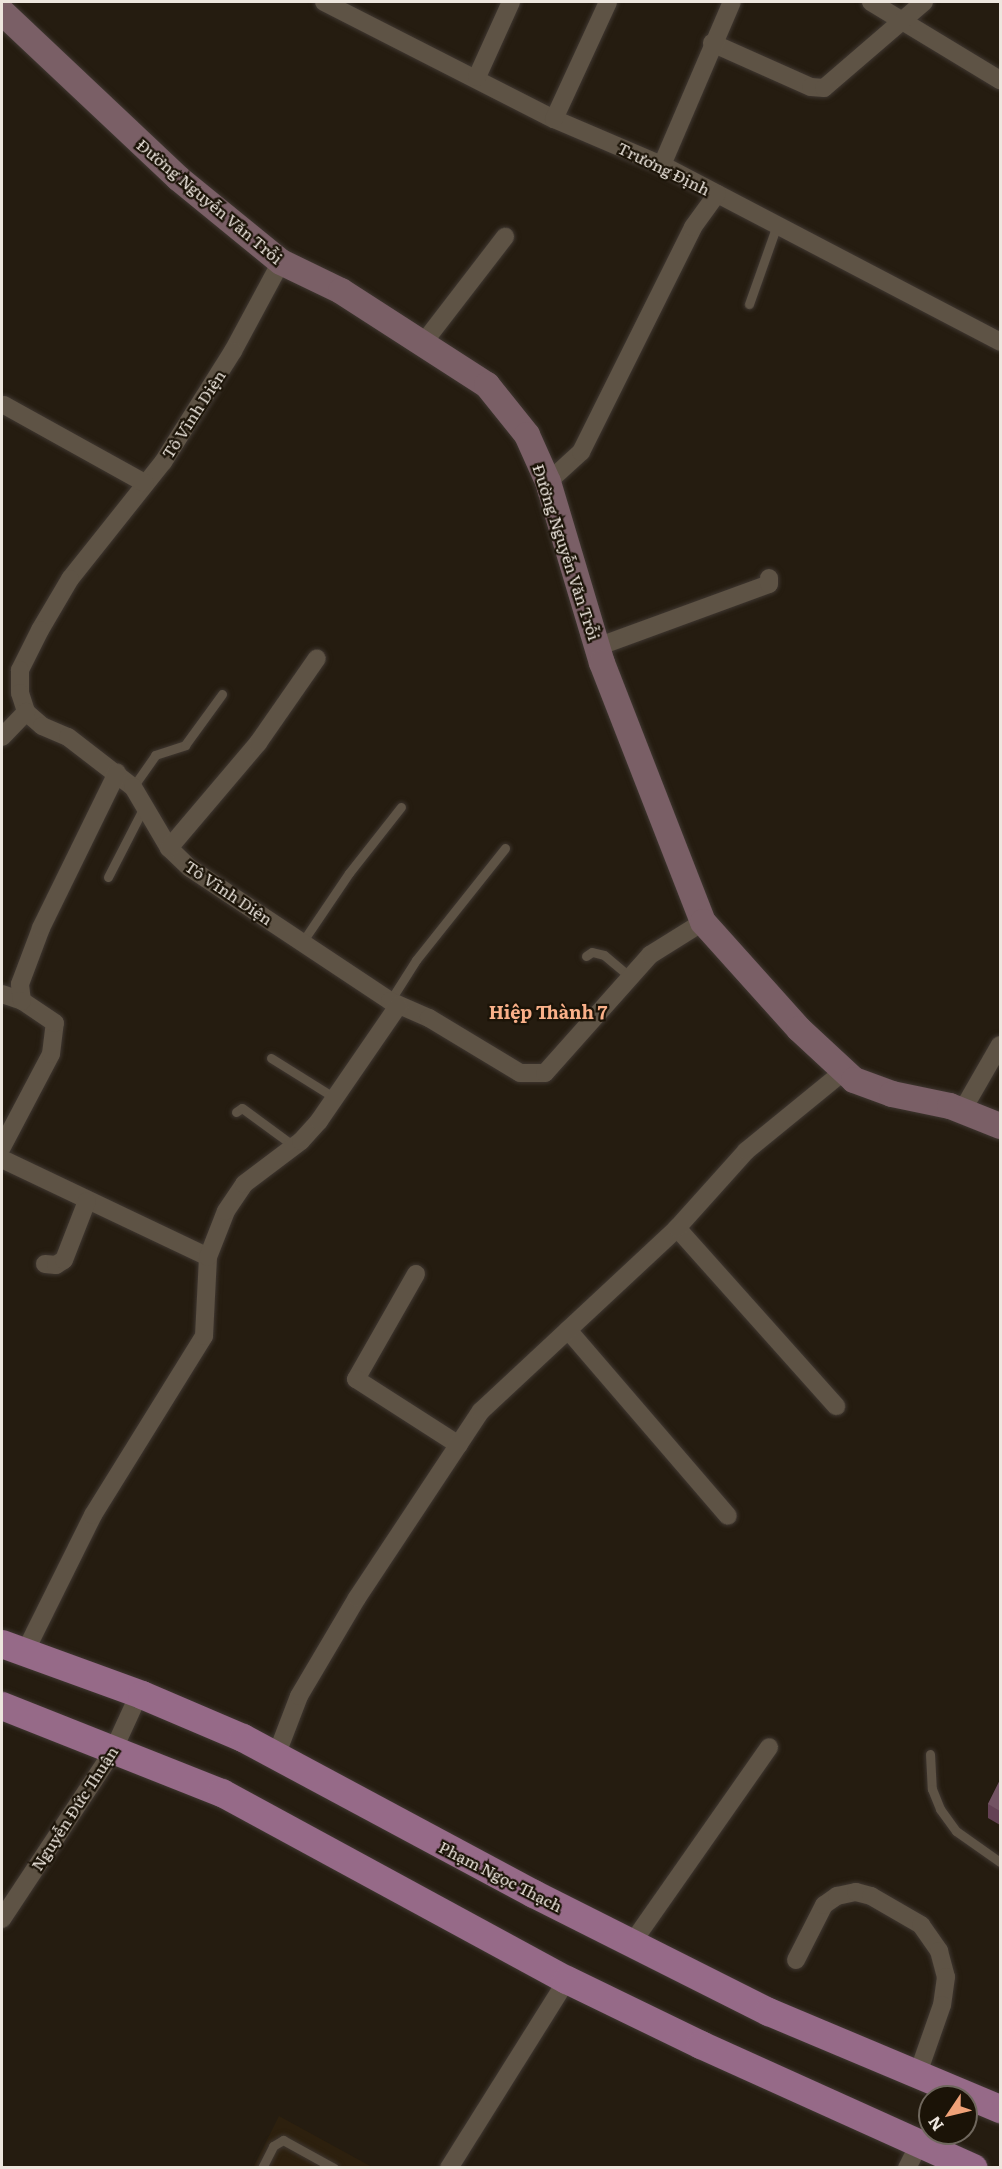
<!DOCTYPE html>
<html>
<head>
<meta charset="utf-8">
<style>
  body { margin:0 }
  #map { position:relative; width:1002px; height:2169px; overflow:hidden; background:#251c10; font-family:Literata,serif }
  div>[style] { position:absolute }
  .built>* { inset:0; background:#2d200e }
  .roads { filter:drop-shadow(0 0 2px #3f3731) drop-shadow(0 0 2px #3f3731) }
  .lane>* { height:9px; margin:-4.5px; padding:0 4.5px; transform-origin:4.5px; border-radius:4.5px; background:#5e5345 }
  .street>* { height:18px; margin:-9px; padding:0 9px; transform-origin:9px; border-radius:9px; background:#5e5345 }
  .secondary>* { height:26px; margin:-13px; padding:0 13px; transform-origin:13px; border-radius:13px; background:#7a5f66 }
  .primary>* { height:28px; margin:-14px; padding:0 14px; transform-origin:14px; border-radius:14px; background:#966a88 }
  .wall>* { inset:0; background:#644154 }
  .building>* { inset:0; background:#735363 }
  span { translate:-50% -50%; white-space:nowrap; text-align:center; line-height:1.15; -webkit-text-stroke:4.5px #1b1307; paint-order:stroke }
  .street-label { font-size:16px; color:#ede6de }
  .neighbourhood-label { font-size:18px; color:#f9b089; font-weight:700 }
  .frame { position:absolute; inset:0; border:3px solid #ede6de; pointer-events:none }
  .north { position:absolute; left:918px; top:2085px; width:60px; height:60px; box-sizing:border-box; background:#1b1307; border:2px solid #6f675d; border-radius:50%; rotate:235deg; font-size:16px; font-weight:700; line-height:24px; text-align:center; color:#ede6de }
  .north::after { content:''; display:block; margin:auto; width:21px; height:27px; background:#f0a278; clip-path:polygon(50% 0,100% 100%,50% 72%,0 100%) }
</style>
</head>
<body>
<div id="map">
  <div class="built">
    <div style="clip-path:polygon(279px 2116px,372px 2167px,253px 2168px)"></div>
  </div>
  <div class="roads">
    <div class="lane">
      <div style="left:749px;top:304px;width:84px;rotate:-70.5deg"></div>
      <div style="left:133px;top:787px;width:39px;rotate:-55deg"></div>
      <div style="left:155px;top:755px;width:32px;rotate:-18deg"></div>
      <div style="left:185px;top:745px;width:63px;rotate:-54deg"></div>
      <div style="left:108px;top:877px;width:79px;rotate:-62.8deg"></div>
      <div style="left:303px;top:941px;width:82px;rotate:-55.9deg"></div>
      <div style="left:349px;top:873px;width:84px;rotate:-51.8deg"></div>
      <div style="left:586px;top:956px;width:7px;rotate:-34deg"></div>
      <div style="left:592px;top:952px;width:12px;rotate:14deg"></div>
      <div style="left:604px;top:955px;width:34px;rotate:40deg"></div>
      <div style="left:390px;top:1001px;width:49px;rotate:-57.6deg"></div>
      <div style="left:416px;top:960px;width:143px;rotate:-51.5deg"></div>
      <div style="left:271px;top:1058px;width:75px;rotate:32deg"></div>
      <div style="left:236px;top:1112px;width:7px;rotate:-34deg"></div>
      <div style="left:242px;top:1108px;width:64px;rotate:36.2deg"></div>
      <div style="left:930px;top:1754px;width:35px;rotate:87deg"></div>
      <div style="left:932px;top:1789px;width:22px;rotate:68deg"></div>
      <div style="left:940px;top:1809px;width:27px;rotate:54deg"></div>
      <div style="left:956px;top:1831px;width:54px;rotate:35.2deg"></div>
      <div style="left:262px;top:2168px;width:25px;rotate:-63deg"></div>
      <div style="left:273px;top:2146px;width:12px;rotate:-31deg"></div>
      <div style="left:283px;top:2140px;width:58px;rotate:28.8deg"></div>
    </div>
    <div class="street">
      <div style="left:324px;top:2px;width:258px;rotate:27deg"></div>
      <div style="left:554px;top:119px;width:117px;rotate:23.1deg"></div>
      <div style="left:662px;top:165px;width:382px;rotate:27.6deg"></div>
      <div style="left:871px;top:2px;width:151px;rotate:31.2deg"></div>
      <div style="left:712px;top:43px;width:108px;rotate:24deg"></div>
      <div style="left:811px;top:87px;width:13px;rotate:4deg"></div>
      <div style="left:824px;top:88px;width:132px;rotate:-40.7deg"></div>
      <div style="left:477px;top:77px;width:82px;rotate:-65.6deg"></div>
      <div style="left:554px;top:119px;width:129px;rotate:-65.2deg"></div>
      <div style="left:662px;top:165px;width:177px;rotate:-66.8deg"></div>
      <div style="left:281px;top:262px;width:101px;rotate:118.3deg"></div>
      <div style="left:233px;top:351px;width:131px;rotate:122.2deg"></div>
      <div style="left:163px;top:462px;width:149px;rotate:128.5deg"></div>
      <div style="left:70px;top:579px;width:59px;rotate:120.5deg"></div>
      <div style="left:40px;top:630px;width:45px;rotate:116.6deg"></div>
      <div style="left:20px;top:670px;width:23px;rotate:90deg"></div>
      <div style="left:20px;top:693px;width:20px;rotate:72deg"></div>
      <div style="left:26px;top:712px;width:21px;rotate:41deg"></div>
      <div style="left:42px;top:726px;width:28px;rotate:23deg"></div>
      <div style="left:68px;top:737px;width:82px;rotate:37.6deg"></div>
      <div style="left:133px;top:787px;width:71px;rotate:59.5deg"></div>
      <div style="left:169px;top:848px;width:29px;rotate:44deg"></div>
      <div style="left:190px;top:868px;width:240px;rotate:33.6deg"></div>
      <div style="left:390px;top:1001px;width:43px;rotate:23.6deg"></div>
      <div style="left:429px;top:1018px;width:106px;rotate:31.1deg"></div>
      <div style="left:520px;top:1073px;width:25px"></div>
      <div style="left:545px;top:1073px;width:158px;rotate:-48.3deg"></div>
      <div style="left:650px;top:955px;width:62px;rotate:-31.9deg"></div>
      <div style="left:424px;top:342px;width:133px;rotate:-52.4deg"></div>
      <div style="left:4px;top:405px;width:161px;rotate:29deg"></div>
      <div style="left:548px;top:482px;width:45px;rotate:-42.3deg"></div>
      <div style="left:581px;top:452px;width:251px;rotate:-63.5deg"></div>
      <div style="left:693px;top:227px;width:41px;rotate:-54deg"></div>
      <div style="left:597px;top:647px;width:183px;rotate:-20.1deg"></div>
      <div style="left:769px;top:584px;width:6px;rotate:-90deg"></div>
      <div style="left:2px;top:737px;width:35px;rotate:-46deg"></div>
      <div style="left:169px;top:848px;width:138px;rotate:-49.7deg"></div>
      <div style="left:258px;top:743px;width:103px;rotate:-55.2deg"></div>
      <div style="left:2px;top:994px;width:21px;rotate:19deg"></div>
      <div style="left:962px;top:1111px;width:76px;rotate:-60.1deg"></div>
      <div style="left:2px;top:1147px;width:105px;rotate:-62.2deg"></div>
      <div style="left:51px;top:1054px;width:31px;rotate:-83deg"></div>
      <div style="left:55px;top:1023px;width:40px;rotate:-146deg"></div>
      <div style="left:22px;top:1001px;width:17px;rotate:-97deg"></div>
      <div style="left:20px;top:984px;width:60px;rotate:-69.4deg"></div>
      <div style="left:41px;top:928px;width:173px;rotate:-63.9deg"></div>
      <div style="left:2px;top:1159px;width:228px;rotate:25.4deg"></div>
      <div style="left:677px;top:1228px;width:239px;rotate:48.2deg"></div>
      <div style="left:45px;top:1264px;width:11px;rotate:5deg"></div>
      <div style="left:56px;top:1265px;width:9px;rotate:-32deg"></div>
      <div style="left:64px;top:1260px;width:63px;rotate:-68.7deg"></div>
      <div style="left:416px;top:1274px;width:121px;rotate:119.7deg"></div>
      <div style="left:356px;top:1379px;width:122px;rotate:32.7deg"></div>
      <div style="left:568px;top:1330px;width:245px;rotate:49.3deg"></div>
      <div style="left:25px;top:1652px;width:153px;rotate:-63.6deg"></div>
      <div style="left:93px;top:1515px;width:211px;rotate:-58.2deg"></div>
      <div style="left:204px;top:1336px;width:79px;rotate:-87.1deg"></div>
      <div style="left:208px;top:1257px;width:49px;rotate:-68.6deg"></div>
      <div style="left:226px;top:1211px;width:32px;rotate:-56deg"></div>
      <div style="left:244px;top:1184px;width:71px;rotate:-37deg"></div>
      <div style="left:301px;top:1141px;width:27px;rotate:-48deg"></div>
      <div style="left:319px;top:1121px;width:140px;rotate:-55.5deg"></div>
      <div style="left:276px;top:1756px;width:64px;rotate:-69deg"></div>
      <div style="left:299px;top:1696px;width:114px;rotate:-59.4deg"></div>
      <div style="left:357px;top:1598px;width:224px;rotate:-56.5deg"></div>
      <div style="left:481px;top:1411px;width:268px;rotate:-43deg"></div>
      <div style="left:677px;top:1228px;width:103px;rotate:-48.1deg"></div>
      <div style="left:746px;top:1151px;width:127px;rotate:-39.2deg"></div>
      <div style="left:2px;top:1919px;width:199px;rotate:-56.5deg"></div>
      <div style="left:112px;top:1753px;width:65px;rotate:-65.4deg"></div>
      <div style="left:632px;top:1943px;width:239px;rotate:-55deg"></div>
      <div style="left:796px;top:1960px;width:62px;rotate:-63deg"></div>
      <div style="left:824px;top:1905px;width:16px;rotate:-35deg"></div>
      <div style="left:837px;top:1896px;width:19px;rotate:-12deg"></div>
      <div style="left:856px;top:1892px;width:16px;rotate:15deg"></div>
      <div style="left:871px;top:1896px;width:58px;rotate:30.1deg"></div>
      <div style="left:921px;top:1925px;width:32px;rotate:55deg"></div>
      <div style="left:939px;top:1951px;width:27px;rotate:75deg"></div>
      <div style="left:946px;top:1977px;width:28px;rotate:98deg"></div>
      <div style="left:942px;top:2005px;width:72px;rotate:109.4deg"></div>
      <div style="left:449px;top:2168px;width:222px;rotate:-57.9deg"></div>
      <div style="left:907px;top:2168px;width:29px;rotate:-63deg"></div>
    </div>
    <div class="secondary">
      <div style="left:2px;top:12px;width:242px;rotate:43.3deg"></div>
      <div style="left:178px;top:178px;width:133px;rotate:39.2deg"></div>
      <div style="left:281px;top:262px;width:67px;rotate:25.8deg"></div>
      <div style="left:341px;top:291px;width:174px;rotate:32.8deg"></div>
      <div style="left:487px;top:385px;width:64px;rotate:51.3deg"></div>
      <div style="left:527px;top:435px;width:51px;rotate:65.9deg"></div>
      <div style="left:548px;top:482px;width:189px;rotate:73.4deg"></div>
      <div style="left:602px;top:663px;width:278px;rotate:68.7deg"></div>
      <div style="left:703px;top:922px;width:144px;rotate:48.1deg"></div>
      <div style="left:799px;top:1029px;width:75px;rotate:42.8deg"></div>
      <div style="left:854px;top:1080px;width:40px;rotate:20.2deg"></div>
      <div style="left:892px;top:1094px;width:59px;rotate:11.7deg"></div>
      <div style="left:950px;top:1106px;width:54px;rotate:21.8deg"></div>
    </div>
    <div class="primary">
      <div style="left:2px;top:1644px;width:149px;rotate:20deg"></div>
      <div style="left:142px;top:1695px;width:110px;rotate:23.1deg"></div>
      <div style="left:243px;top:1738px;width:330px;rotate:28.2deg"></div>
      <div style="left:534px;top:1894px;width:263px;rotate:26.7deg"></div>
      <div style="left:769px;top:2012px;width:251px;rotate:22.8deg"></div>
      <div style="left:2px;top:1706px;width:237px;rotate:21.6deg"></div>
      <div style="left:222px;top:1793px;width:392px;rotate:28.5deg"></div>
      <div style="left:567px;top:1980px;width:149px;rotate:25.9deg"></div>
      <div style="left:701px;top:2045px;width:299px;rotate:24.3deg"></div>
    </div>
  </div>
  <div class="wall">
    <div style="clip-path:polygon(1000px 1780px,1000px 1825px,988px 1818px,988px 1804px)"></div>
  </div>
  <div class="building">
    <div style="clip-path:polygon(1000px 1780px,1000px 1811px,988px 1804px)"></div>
  </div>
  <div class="street-label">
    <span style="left:664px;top:168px;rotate:26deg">Trương Định</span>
    <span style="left:210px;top:201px;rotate:40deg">Đường Nguyễn Văn Trỗi</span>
    <span style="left:193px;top:414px;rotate:-57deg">Tô Vĩnh Diện</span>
    <span style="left:567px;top:552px;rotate:72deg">Đường Nguyễn Văn Trỗi</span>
    <span style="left:229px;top:892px;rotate:34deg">Tô Vĩnh Diện</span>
    <span style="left:74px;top:1808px;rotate:-57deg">Nguyễn Đức Thuận</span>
    <span style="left:501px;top:1876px;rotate:27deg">Phạm Ngọc Thạch</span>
  </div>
  <div class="neighbourhood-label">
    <span style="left:548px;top:1012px">Hiệp Thành 7</span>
  </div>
  <div class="frame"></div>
  <div class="north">N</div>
</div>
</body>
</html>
